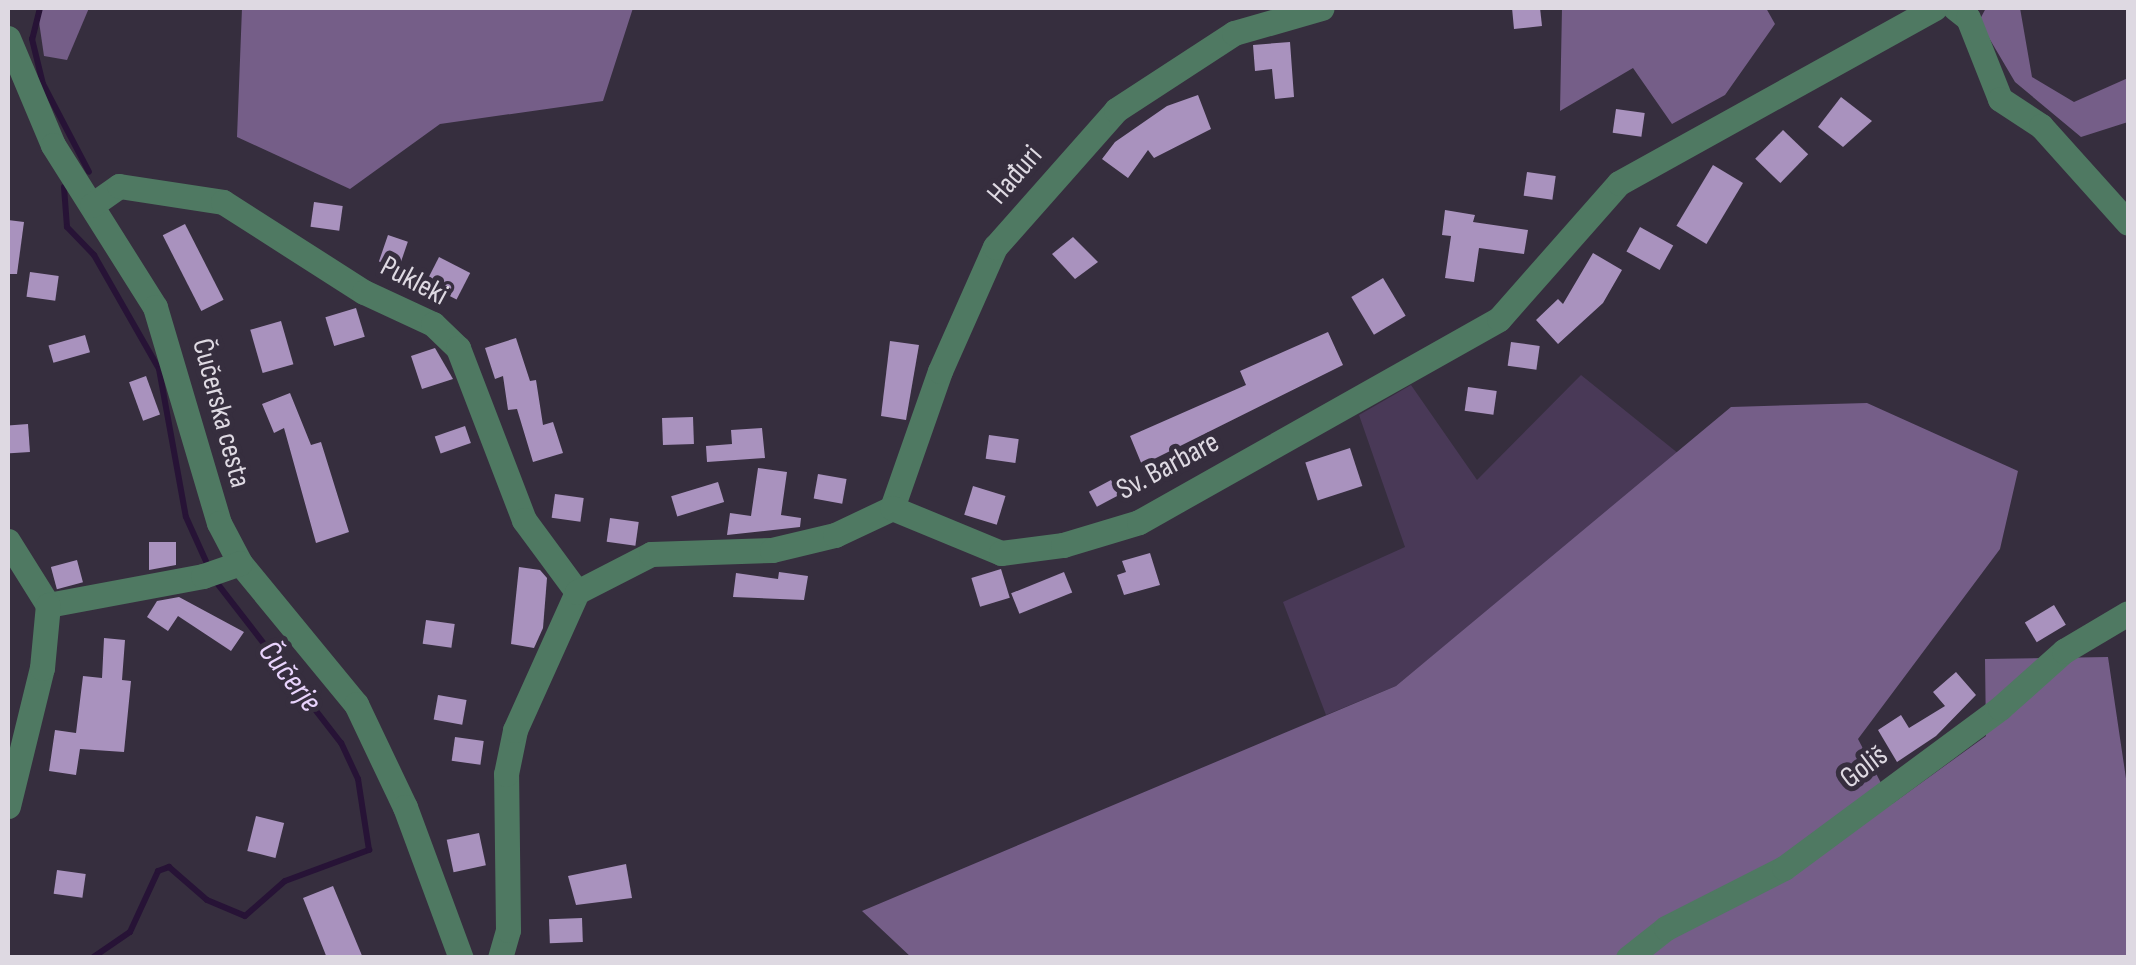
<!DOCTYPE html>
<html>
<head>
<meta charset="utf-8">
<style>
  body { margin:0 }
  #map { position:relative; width:2136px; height:965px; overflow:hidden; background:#362e3e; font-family:"Sofia Sans Condensed",sans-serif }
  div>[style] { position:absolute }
  .green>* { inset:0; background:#493957 }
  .forest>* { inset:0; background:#755e88 }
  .stream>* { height:6px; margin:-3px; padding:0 3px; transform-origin:3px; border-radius:3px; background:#271336 }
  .building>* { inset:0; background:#a992be; transform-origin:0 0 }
  .minor>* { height:25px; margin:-12.5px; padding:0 12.5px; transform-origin:12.5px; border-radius:12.5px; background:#4f7962 }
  span { translate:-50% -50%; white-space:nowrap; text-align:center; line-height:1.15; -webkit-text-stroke:10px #362e3e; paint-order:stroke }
  .street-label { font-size:30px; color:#ded9e2 }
  .water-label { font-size:32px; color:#e9d4fd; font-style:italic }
  .frame { position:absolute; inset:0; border:10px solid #ded9e2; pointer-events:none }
</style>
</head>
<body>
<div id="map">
  <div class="green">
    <div style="clip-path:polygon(1581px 375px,1679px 454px,1396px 686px,1326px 715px,1283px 602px,1405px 547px,1359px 415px,1411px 385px,1477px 480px)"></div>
  </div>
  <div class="forest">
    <div style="clip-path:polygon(37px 8px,89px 8px,67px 60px,44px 56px)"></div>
    <div style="clip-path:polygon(242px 8px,633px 8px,603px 101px,440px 124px,350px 189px,237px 137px)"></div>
    <div style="clip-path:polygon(1562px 8px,1766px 8px,1775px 24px,1725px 95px,1672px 124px,1633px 68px,1560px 111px)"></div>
    <div style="clip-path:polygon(1986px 8px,2020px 8px,2032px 77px,2074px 102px,2128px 78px,2128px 122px,2081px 137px,2015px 82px,1979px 21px)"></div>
    <div style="clip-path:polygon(1867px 403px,2018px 471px,2000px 549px,1858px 739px,1892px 804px,1986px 736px,1985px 659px,2108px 657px,2128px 792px,2128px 957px,912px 958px,862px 911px,1396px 686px,1731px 407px)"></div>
  </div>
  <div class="stream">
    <div style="left:40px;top:8px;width:32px;rotate:104deg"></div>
    <div style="left:32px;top:39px;width:46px;rotate:76.3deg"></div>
    <div style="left:43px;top:84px;width:99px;rotate:62.4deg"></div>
    <div style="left:64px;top:187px;width:40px;rotate:85.7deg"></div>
    <div style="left:67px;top:227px;width:39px;rotate:46deg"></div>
    <div style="left:94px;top:255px;width:131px;rotate:60.3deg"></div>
    <div style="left:159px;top:369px;width:150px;rotate:79.7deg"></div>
    <div style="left:186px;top:517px;width:56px;rotate:65.7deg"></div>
    <div style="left:92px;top:958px;width:46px;rotate:-34.4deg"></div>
    <div style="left:130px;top:932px;width:67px;rotate:-65.3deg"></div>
    <div style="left:158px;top:871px;width:12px;rotate:-20deg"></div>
    <div style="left:169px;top:867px;width:50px;rotate:41deg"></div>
    <div style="left:207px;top:900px;width:41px;rotate:22.8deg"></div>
    <div style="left:245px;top:916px;width:53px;rotate:-41.2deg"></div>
    <div style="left:285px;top:881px;width:90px;rotate:-20.3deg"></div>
    <div style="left:369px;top:850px;width:72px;rotate:-98.8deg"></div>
    <div style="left:358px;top:779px;width:40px;rotate:-115deg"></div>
    <div style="left:341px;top:743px;width:207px;rotate:-127.8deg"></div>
  </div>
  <div class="building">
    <div style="clip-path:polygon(1512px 8px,1540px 8px,1542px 26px,1514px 29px)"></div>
    <div style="clip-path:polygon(1290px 42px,1294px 97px,1275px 99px,1272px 69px,1255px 71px,1253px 45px)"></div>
    <div style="clip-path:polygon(1198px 95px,1211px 129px,1154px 158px,1148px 150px,1128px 178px,1102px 159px,1115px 142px,1167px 106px)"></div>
    <div style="clip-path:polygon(1841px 97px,1872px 121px,1843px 147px,1818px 127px)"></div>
    <div style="left:1616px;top:109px;width:29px;height:24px;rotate:8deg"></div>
    <div style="left:1783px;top:130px;width:35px;height:40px;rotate:44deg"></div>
    <div style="left:1713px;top:165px;width:35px;height:71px;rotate:31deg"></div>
    <div style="left:1527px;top:172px;width:29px;height:24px;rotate:8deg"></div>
    <div style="left:314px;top:202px;width:29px;height:25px;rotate:8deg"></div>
    <div style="clip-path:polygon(1445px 210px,1475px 215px,1473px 222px,1528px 230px,1524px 254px,1479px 248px,1474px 282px,1445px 278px,1451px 236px,1442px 235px)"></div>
    <div style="clip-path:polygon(8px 220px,24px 222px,17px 274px,8px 274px)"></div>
    <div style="left:185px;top:224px;width:85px;height:25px;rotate:63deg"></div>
    <div style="left:1640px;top:227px;width:38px;height:28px;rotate:29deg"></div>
    <div style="left:388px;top:235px;width:21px;height:28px;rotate:19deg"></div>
    <div style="clip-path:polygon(1073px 237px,1098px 262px,1075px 279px,1052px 254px)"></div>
    <div style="clip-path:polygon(1593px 253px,1622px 270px,1603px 303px,1558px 344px,1536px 320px,1558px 299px,1563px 304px)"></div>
    <div style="left:439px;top:257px;width:35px;height:30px;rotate:27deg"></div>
    <div style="left:30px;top:272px;width:29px;height:25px;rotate:8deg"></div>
    <div style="left:1383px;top:278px;width:44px;height:37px;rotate:59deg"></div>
    <div style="left:356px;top:308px;width:30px;height:32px;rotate:73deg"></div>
    <div style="left:281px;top:321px;width:45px;height:32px;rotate:74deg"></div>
    <div style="clip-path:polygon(1328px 332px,1343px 365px,1142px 465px,1130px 436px,1246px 385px,1240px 371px)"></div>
    <div style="left:85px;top:335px;width:18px;height:38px;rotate:74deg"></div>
    <div style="clip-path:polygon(516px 338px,530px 381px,536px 380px,543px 425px,553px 422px,563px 453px,533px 462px,517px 409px,508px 410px,503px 376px,495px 379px,485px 348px)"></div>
    <div style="clip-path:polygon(890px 341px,919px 345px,906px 420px,881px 416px)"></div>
    <div style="left:1511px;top:342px;width:29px;height:24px;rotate:8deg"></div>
    <div style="clip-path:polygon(435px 348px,453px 379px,422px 389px,411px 356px)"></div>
    <div style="left:146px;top:376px;width:41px;height:18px;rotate:70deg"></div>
    <div style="left:1468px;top:387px;width:29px;height:24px;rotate:8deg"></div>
    <div style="clip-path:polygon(290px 393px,311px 445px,321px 442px,349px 532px,316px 543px,284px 428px,274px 433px,262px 404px)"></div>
    <div style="left:693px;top:417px;width:27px;height:31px;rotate:88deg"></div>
    <div style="left:28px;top:424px;width:28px;height:20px;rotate:86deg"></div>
    <div style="left:465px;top:426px;width:18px;height:32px;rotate:71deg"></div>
    <div style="clip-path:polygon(762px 428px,765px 458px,707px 462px,706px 446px,732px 444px,731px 430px)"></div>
    <div style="left:989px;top:435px;width:30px;height:24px;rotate:8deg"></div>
    <div style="left:1350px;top:448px;width:40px;height:47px;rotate:72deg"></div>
    <div style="clip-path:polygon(758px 468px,787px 472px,781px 515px,801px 518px,800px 527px,727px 535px,730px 513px,751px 516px)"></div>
    <div style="left:818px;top:474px;width:29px;height:25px;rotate:10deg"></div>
    <div style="left:1111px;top:480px;width:17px;height:25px;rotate:62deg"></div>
    <div style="left:718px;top:482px;width:21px;height:49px;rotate:73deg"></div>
    <div style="left:973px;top:486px;width:34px;height:30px;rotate:17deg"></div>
    <div style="left:555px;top:494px;width:29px;height:24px;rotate:8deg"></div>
    <div style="left:610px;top:518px;width:29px;height:24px;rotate:8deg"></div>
    <div style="clip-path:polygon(149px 542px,176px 542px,176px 565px,149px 570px)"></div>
    <div style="clip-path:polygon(1150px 553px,1160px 585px,1124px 595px,1117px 575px,1126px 572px,1122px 561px)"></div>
    <div style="left:77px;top:560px;width:23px;height:27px;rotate:75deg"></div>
    <div style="clip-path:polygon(519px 567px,540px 570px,547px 578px,543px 628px,534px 648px,511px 644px)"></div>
    <div style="left:1001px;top:569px;width:30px;height:31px;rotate:73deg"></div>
    <div style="clip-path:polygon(779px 572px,808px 576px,804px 600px,733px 597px,736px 573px,778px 579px)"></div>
    <div style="left:1064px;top:572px;width:22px;height:57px;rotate:68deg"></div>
    <div style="clip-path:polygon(179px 597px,244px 632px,231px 651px,178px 616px,168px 631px,147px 617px,157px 601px)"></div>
    <div style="left:2054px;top:605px;width:23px;height:34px;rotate:59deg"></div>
    <div style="left:426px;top:620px;width:29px;height:24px;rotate:8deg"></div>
    <div style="clip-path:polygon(104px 638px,125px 640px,122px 680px,131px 681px,124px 752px,80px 749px,76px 775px,49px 771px,55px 730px,76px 733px,83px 676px,102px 678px)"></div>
    <div style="clip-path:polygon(1956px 672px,1976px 695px,1936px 736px,1897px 762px,1878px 730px,1901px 715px,1909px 728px,1945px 706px,1933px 692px)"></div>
    <div style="left:438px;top:695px;width:29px;height:25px;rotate:10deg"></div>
    <div style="left:455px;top:737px;width:29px;height:24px;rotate:8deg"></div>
    <div style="left:256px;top:816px;width:29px;height:36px;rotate:14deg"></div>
    <div style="left:479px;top:833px;width:33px;height:33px;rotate:78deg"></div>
    <div style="clip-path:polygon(626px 864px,632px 898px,576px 905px,568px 876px)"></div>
    <div style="left:57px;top:870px;width:29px;height:24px;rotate:8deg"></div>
    <div style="clip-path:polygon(333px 886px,363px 958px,327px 958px,303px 898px)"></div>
    <div style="left:582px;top:918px;width:24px;height:33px;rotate:88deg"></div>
  </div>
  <div class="minor">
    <div style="left:1955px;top:8px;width:16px;rotate:38deg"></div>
    <div style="left:1968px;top:18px;width:87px;rotate:68.4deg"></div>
    <div style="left:2000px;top:99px;width:49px;rotate:33.4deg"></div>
    <div style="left:2041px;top:126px;width:130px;rotate:48.1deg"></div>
    <div style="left:8px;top:38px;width:116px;rotate:67.2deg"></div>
    <div style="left:53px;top:145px;width:191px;rotate:57.8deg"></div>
    <div style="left:155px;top:307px;width:225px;rotate:73.5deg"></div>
    <div style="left:219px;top:523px;width:45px;rotate:62.3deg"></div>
    <div style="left:240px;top:563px;width:183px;rotate:50.6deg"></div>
    <div style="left:356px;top:704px;width:114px;rotate:64.6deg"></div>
    <div style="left:405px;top:807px;width:161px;rotate:69.7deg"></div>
    <div style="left:92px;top:205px;width:33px;rotate:-35deg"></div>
    <div style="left:119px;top:186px;width:105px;rotate:8.7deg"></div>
    <div style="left:223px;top:202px;width:167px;rotate:32.6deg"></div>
    <div style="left:364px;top:292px;width:76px;rotate:24.9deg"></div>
    <div style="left:433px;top:324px;width:35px;rotate:44deg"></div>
    <div style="left:458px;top:348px;width:184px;rotate:69deg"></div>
    <div style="left:524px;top:520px;width:89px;rotate:53.6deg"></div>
    <div style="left:892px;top:508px;width:145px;rotate:-70.7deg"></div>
    <div style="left:940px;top:371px;width:136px;rotate:-66.1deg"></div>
    <div style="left:995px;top:247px;width:183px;rotate:-48.5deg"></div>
    <div style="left:1116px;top:110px;width:141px;rotate:-33.1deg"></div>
    <div style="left:1234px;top:33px;width:91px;rotate:-15.9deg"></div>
    <div style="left:8px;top:541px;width:75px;rotate:58deg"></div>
    <div style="left:48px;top:605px;width:158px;rotate:-10.6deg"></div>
    <div style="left:203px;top:576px;width:39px;rotate:-19deg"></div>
    <div style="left:8px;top:806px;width:142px;rotate:-76.2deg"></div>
    <div style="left:42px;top:668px;width:63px;rotate:-84.6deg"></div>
    <div style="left:500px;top:958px;width:29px;rotate:-74deg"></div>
    <div style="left:508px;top:930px;width:156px;rotate:-90.7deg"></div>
    <div style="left:506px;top:774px;width:45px;rotate:-78.4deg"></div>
    <div style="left:515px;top:730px;width:151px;rotate:-65.8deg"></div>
    <div style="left:577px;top:592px;width:83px;rotate:-27.2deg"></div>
    <div style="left:651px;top:554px;width:121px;rotate:-1.9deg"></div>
    <div style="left:772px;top:550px;width:65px;rotate:-13.4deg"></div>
    <div style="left:835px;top:535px;width:63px;rotate:-25.3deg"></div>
    <div style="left:892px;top:508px;width:118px;rotate:22.4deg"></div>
    <div style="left:1001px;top:553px;width:63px;rotate:-7.4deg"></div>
    <div style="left:1063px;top:545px;width:79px;rotate:-16.8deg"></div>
    <div style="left:1139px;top:522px;width:413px;rotate:-29.4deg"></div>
    <div style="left:1499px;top:319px;width:181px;rotate:-48.6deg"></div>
    <div style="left:1619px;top:183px;width:361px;rotate:-29deg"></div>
    <div style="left:1628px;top:958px;width:48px;rotate:-38.3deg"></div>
    <div style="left:1666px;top:928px;width:132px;rotate:-27deg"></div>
    <div style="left:1784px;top:868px;width:269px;rotate:-36.5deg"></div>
    <div style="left:2000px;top:708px;width:86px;rotate:-41.7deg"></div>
    <div style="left:2064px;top:651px;width:74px;rotate:-30.7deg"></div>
  </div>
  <div class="street-label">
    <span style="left:1015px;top:175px;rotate:-49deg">Hađuri</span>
    <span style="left:414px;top:281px;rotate:28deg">Pukleki</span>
    <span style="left:221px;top:413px;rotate:75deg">Čučerska cesta</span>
    <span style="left:1168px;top:466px;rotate:-28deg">Sv. Barbare</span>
    <span style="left:1864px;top:767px;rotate:-37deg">Goliš</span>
  </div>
  <div class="water-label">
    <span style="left:289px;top:677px;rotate:52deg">Čučerje</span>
  </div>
  <div class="frame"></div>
</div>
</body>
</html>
